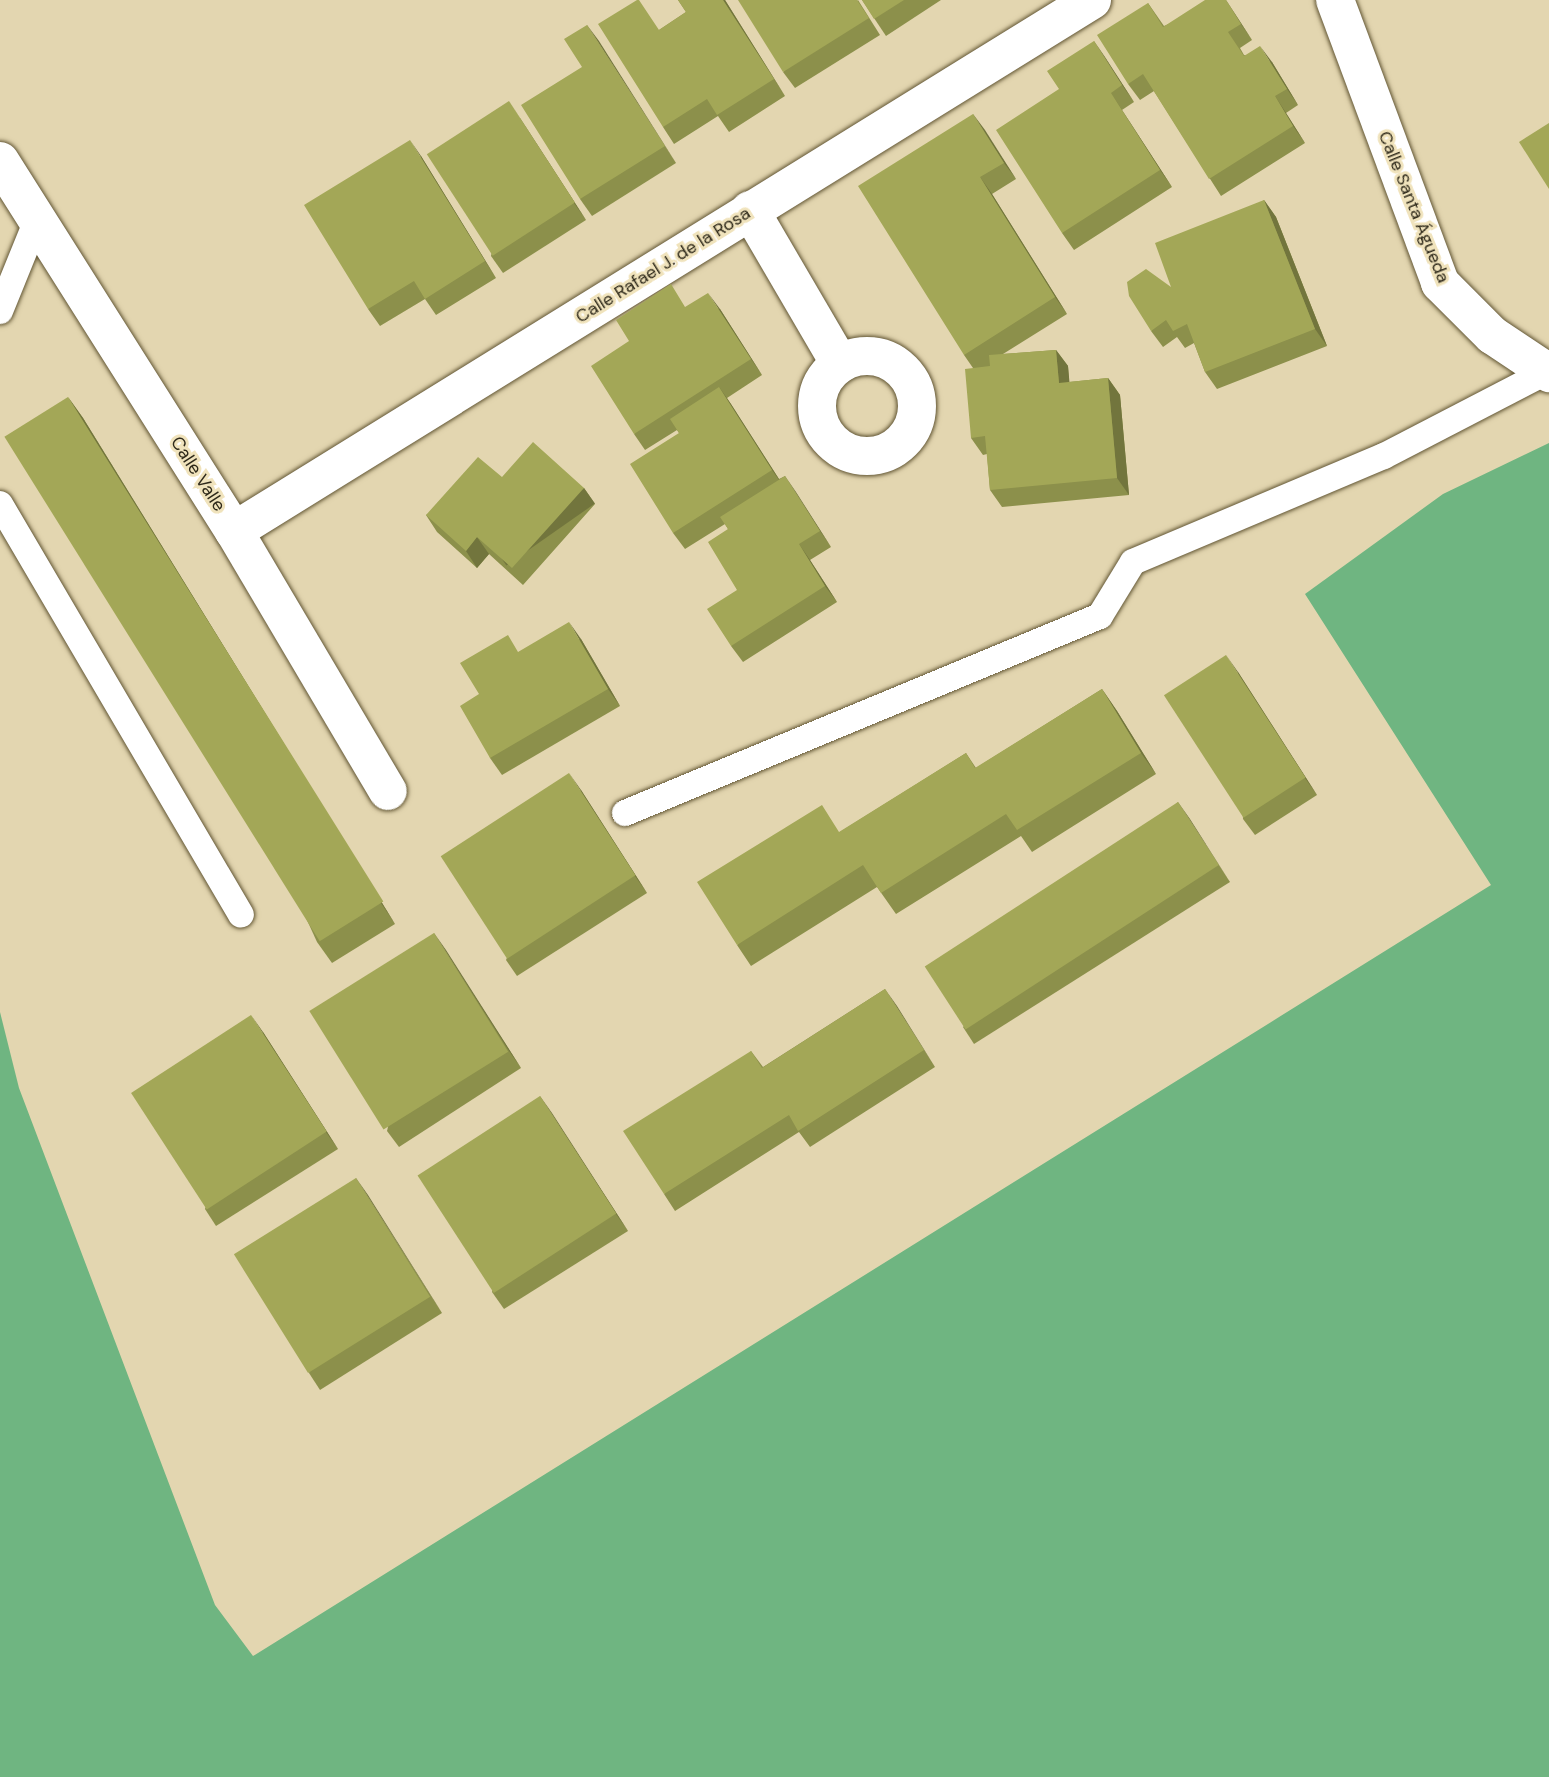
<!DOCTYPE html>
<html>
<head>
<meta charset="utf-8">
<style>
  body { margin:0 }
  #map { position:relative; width:1549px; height:1777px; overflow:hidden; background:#e3d6b0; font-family:"DM Sans",sans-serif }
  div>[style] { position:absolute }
  .forest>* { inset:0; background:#6fb581 }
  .roads { filter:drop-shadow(0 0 2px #625634) drop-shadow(0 0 2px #625634) }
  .service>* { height:26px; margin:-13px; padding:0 13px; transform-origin:13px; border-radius:13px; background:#fff }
  .minor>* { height:38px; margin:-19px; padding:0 19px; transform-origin:19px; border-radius:19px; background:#fff }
  .minor>.ring { margin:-19px; padding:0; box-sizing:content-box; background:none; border:38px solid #fff; border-radius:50% }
  .tertiary>* { height:38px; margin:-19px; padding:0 19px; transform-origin:19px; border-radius:19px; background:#fff }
  .wall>* { inset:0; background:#8c904b }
  .shaded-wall>* { inset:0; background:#72753d; transform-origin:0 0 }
  .building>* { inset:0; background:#a3a757; transform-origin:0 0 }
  span { translate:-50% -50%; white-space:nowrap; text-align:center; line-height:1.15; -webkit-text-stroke:6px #f0e3bc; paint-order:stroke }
  .street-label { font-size:18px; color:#2e291a }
</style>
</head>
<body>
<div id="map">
  <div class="forest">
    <div style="clip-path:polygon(1549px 443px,1549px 1777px,0 1777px,0 1012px,19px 1088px,215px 1605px,253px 1656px,1491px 885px,1305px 594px,1443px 494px)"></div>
  </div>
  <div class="roads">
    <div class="service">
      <div style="left:0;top:311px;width:98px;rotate:-67.9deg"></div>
      <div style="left:0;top:504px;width:476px;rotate:59.6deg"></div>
      <div style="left:625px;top:813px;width:514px;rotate:-22.53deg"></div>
      <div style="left:1100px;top:616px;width:63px;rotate:-58.6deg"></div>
      <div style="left:1133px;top:562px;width:272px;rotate:-22.9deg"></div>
      <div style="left:1384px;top:456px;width:182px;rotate:-27.4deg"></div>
    </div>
    <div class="minor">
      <div style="left:0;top:161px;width:438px;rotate:57.7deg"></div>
      <div style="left:234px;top:531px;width:302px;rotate:59.4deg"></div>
      <div style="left:750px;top:210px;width:178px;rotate:59.7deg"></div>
      <div class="ring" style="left:817px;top:356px;width:62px;height:62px"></div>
      <div style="left:234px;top:531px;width:1009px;rotate:-31.75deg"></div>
    </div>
    <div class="tertiary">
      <div style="left:1335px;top:0;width:302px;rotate:69.6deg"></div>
      <div style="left:1440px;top:283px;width:74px;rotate:45deg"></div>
      <div style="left:1492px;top:335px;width:69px;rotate:33.7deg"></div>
    </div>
  </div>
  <div class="wall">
    <div style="clip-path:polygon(678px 0,725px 0,785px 96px,729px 132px,718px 116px,674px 144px,663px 127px,659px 30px,686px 12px)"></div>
    <div style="clip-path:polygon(858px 0,880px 35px,795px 88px,783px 72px)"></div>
    <div style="clip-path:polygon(862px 0,941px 0,886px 36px)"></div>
    <div style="clip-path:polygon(1226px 0,1252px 40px,1240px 48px,1244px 55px,1272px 62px,1298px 105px,1286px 113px,1305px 143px,1221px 196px,1154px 91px,1140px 100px,1128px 84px,1148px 3px,1164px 26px)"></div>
    <div style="clip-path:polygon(587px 25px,676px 163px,592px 216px,580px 199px,582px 67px)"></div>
    <div style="clip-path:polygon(1094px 41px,1134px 102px,1122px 110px,1172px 187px,1074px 250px,1062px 233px)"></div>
    <div style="clip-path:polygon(973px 114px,1016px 179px,992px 194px,1067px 314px,1003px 354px,1056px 350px,1068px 366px,1069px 382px,1108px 378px,1120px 395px,1129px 495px,1002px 507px,990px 490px,987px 454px,983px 455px,971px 438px,973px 368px,964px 355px)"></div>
    <div style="clip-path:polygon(520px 118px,586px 220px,503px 273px,491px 256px)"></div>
    <div style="clip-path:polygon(421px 156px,496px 278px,436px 315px,425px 299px,380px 326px,368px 309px)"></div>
    <div style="clip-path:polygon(1264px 200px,1276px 217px,1327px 346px,1217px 389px,1205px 372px,1194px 343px,1185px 348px,1177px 337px,1163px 347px,1151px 331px,1171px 287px)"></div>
    <div style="clip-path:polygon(686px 307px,720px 309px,762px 375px,727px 398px,779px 479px,785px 476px,831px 547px,810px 560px,837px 602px,743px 662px,731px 646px,737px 590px,728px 529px,725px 524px,685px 549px,673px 533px,679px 433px,677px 430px,645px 450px,634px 434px)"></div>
    <div style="clip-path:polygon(68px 397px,83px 418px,395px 924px,332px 963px,317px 942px)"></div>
    <div style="clip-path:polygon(502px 477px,584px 488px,595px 504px,523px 585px,489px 554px,477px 568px,437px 532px,426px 515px)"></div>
    <div style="clip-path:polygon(581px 639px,620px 706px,502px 775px,490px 758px,479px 694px,519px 652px)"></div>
    <div style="clip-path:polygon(1238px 672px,1317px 795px,1255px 835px,1243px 819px)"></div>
    <div style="clip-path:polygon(1102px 689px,1117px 711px,1156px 774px,1032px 852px,1021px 836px,896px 914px,877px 887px,751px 966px,737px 945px,840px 832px,966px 753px,976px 768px)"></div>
    <div style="clip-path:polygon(581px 790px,647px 893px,517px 976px,506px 960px)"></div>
    <div style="clip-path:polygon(1178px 802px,1230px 882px,974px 1044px,963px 1027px)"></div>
    <div style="clip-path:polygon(434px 933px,521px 1068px,399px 1147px,387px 1131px)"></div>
    <div style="clip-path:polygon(885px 989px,935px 1067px,810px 1147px,799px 1132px,675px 1211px,664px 1194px,751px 1051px,763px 1067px)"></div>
    <div style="clip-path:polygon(263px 1032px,338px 1149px,216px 1226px,205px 1209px)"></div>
    <div style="clip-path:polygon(540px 1096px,628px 1231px,504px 1309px,492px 1292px)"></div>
    <div style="clip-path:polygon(356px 1178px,442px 1313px,320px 1390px,309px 1373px)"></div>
  </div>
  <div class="shaded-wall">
    <div style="clip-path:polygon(723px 0,725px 0,785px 96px,774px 79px)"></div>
    <div style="clip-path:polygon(1226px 0,1252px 40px,1241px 24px)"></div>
    <div style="clip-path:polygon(587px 25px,599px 41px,676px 163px,665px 146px)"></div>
    <div style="clip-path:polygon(1094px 41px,1105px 57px,1134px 102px,1122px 85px)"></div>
    <div style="clip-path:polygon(1260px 46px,1272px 62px,1298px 105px,1287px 89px)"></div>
    <div style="clip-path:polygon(1111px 93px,1122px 110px,1172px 187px,1160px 170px)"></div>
    <div style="clip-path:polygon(1275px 96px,1286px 113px,1305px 143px,1293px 126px)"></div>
    <div style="clip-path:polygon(509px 101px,586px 220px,574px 203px)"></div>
    <div style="clip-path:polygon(973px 114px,985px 130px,1016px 179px,1004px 163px)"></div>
    <div style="clip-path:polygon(410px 140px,421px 156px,496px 278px,485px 261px)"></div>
    <div style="clip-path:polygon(980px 177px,992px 194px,1067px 314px,1055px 297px)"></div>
    <div style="clip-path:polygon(1264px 200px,1276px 217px,1327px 346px,1315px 329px)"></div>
    <div style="clip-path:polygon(708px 293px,720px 309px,762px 375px,751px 359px)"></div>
    <div style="clip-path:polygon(1056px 350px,1068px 366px,1071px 399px,1059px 383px)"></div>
    <div style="clip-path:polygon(1108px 378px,1120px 395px,1129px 495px,1117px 478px)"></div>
    <div style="clip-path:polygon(719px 387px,731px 404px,784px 487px,772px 470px)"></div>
    <div style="clip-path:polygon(68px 397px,83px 418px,395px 924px,381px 903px)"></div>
    <div style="clip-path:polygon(785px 476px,796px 492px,831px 547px,820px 531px)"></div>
    <div style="left:584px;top:488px;width:19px;height:108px;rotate:55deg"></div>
    <div style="clip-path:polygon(477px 537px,489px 554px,477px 568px,466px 551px)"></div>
    <div style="clip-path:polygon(799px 544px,810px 560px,837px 602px,825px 586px)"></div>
    <div style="clip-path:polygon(569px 622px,581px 639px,620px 706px,608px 689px)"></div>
    <div style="clip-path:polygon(1226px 655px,1238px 672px,1317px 795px,1305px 778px)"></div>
    <div style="clip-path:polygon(1102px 689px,1117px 711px,1156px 774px,1141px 753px)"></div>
    <div style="clip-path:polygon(569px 773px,581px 790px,647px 893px,635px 876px)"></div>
    <div style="clip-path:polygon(1178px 802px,1190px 819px,1230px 882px,1219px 865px)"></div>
    <div style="clip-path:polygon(434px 933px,446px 950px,521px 1068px,509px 1051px)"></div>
    <div style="clip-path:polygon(885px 989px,897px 1006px,935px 1067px,924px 1050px)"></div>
    <div style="clip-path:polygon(251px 1015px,263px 1032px,338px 1149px,326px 1132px)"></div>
    <div style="clip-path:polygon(540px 1096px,552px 1113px,628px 1231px,616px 1214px)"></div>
    <div style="clip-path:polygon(356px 1178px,368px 1195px,442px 1313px,431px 1296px)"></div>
  </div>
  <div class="building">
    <div style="clip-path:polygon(637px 0,639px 0,659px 30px,686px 12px,678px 0,723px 0,774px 79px,717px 115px,707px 99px,663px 127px,598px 24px)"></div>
    <div style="clip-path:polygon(738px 0,857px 0,869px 18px,783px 72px)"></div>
    <div style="clip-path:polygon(862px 0,904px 0,874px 19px)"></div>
    <div style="clip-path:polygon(1205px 0,1226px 0,1241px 24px,1228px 32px,1244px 56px,1260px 46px,1287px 89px,1275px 96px,1293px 126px,1209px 179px,1143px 74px,1128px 84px,1097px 35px,1148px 3px,1163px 27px)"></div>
    <div style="clip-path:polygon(587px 25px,665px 146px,580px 199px,521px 105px,582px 67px,564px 39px)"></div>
    <div style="clip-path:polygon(1094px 41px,1122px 85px,1111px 93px,1160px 170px,1062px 233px,996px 130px,1059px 89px,1047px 71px)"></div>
    <div style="left:509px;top:101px;width:121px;height:98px;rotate:57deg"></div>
    <div style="clip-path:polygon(973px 114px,1004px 163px,980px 177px,1055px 297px,964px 355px,858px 186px)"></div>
    <div style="clip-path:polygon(1549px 123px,1549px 189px,1519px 142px)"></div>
    <div style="clip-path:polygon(410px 140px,485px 261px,425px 299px,414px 281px,368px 309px,304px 205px)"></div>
    <div style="clip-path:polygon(1264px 200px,1315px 329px,1205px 372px,1187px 324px,1173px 331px,1166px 320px,1151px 331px,1129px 296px,1127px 282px,1146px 269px,1171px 287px,1155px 243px)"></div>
    <div style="clip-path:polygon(671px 284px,685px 307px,708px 293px,751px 359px,634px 434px,591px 366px,629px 341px,616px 320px)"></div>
    <div style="clip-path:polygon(1056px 350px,1059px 383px,1108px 378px,1117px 478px,990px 490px,985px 436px,971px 438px,965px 369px,990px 366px,989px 355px)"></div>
    <div style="clip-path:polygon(719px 387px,772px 470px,673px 533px,630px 464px,679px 433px,670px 419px)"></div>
    <div style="left:68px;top:397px;width:595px;height:75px;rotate:58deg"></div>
    <div style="clip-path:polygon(533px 442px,584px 488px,512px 568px,477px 537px,466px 551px,426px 515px,478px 457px,502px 477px)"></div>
    <div style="clip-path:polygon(785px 476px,820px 531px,799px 544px,825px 586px,731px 646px,707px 609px,737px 590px,708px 542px,728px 529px,720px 517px)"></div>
    <div style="clip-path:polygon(569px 622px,608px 689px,490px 758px,460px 706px,479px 694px,460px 663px,508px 635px,518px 652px)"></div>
    <div style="left:1226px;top:655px;width:146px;height:74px;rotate:57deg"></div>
    <div style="clip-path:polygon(1102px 689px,1141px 753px,1017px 830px,1006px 814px,881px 893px,863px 865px,737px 945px,697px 882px,822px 805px,839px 832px,966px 753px,975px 768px)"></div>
    <div style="left:569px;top:773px;width:122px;height:153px;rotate:57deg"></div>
    <div style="left:1178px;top:802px;width:75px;height:302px;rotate:57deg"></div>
    <div style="left:434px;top:933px;width:140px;height:147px;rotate:58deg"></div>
    <div style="clip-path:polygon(885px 989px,924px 1050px,798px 1131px,789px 1115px,664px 1194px,623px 1131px,751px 1051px,762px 1068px)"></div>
    <div style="left:251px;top:1015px;width:139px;height:143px;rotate:57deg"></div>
    <div style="left:540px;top:1096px;width:140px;height:146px;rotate:57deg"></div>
    <div style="left:356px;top:1178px;width:140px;height:144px;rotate:58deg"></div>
  </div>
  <div class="street-label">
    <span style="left:1414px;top:207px;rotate:68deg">Calle Santa Águeda</span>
    <span style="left:663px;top:265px;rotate:-32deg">Calle Rafael J. de la Rosa</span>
    <span style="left:198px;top:474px;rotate:57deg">Calle Valle</span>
  </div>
</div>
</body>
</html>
